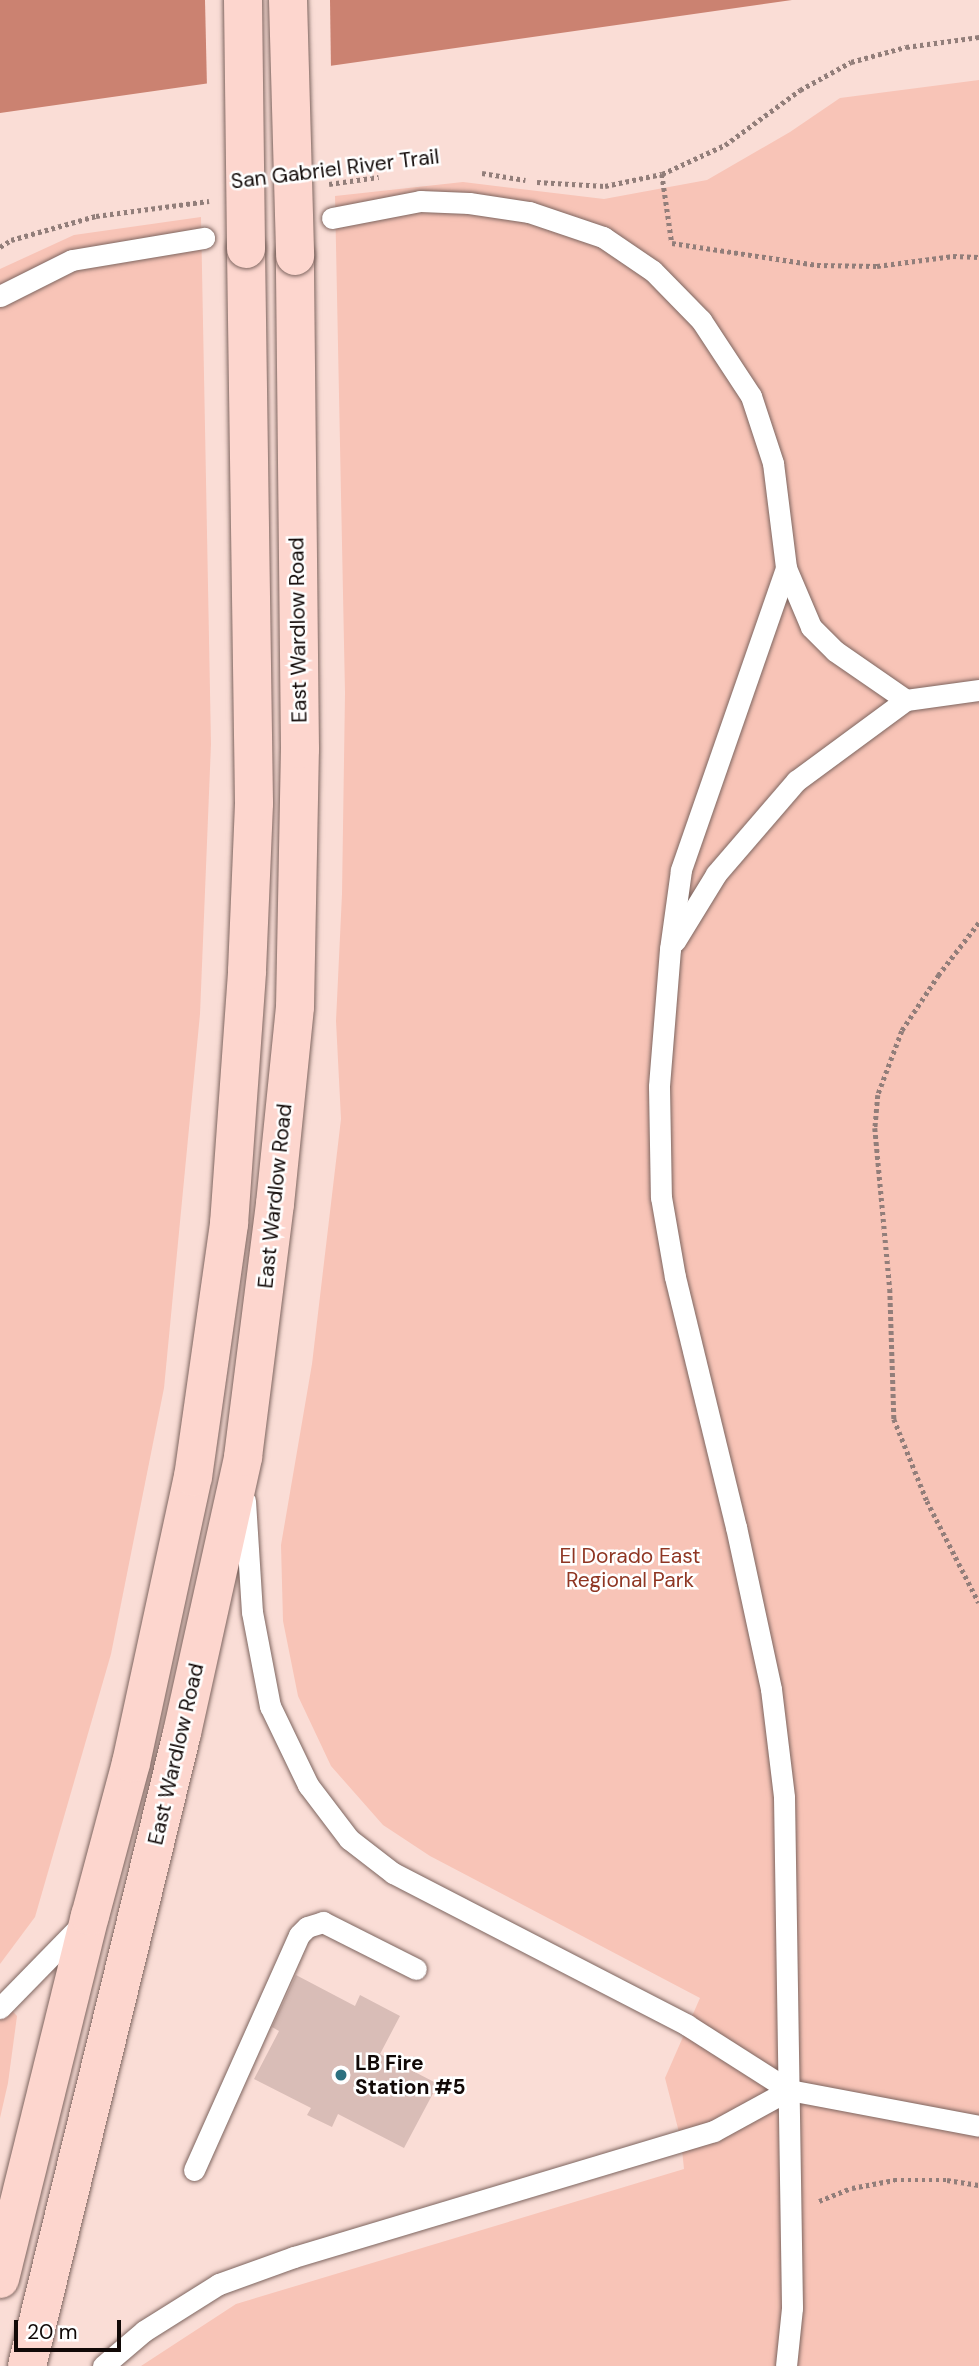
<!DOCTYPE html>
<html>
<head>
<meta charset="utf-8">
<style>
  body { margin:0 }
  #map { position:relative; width:979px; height:2366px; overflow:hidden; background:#faddd6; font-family:"DM Sans",sans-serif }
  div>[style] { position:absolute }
  .green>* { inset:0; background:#f8c4b7 }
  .water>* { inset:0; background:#cb8271 }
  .pier>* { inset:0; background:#faddd6 }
  .building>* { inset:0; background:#d9bdb7 }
  .path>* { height:4.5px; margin-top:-2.25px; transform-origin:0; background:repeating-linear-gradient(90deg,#927e7a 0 3.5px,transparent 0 7px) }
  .roads { filter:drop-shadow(0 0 2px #7d655f) drop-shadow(0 0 2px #7d655f) }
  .lane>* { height:21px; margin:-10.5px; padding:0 10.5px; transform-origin:10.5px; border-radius:10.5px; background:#fff }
  .secondary>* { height:38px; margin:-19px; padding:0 19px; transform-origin:19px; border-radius:19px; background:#fdd6ce }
  .bridges { filter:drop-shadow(0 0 2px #7d655f) drop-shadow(0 0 2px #7d655f) }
  .secondary-bridge>* { height:38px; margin:-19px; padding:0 19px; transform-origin:19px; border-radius:19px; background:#fdd6ce }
  .dots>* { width:19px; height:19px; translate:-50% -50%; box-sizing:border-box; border:4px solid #fff; border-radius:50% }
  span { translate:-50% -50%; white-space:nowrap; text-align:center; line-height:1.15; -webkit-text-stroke:5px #fff; paint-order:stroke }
  .street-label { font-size:21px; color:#110907 }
  .park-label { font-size:21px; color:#8f3623 }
  .poi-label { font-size:21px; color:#110907; font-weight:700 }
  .left { translate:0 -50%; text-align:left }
  .scale { position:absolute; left:14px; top:2320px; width:107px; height:32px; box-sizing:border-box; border:4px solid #110907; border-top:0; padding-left:9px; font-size:21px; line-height:24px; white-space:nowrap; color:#110907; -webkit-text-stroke:5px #fff; paint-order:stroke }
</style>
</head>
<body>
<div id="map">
  <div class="green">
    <div style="clip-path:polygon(979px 80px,979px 2366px,141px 2366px,236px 2304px,684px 2169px,681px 2140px,665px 2078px,700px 1998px,430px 1856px,383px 1825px,331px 1766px,298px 1696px,283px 1621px,281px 1545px,312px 1364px,341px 1119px,336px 1021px,342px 894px,345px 693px,335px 196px,463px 182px,604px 199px,707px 180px,790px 132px,840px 98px)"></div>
    <div style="clip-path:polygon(201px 217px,211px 744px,200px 1014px,164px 1388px,111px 1654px,35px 1917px,0 1964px,0 269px,74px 235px)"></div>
    <div style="clip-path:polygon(0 1998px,17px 2016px,8px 2083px,0 2118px)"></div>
  </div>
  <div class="water">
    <div style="clip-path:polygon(0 0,792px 0,0 113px)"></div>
  </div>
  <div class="pier">
    <div style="clip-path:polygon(205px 0,330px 0,331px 70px,207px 88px)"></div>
  </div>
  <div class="building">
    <div style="clip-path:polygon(296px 1975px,355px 2006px,360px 1995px,400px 2016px,380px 2054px,438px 2084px,404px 2148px,338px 2114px,332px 2127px,307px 2115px,311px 2108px,254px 2079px,279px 2031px,272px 2027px)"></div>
  </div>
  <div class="path">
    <div style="left:482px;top:173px;width:44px;rotate:9.2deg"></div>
    <div style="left:662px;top:174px;width:70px;rotate:81.8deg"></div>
    <div style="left:672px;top:243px;width:147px;rotate:8.6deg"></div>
    <div style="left:817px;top:265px;width:60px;rotate:1deg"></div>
    <div style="left:877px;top:266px;width:77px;rotate:-7.5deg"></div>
    <div style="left:953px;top:256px;width:26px;rotate:2deg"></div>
    <div style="left:537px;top:182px;width:68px;rotate:3.4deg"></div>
    <div style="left:605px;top:186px;width:58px;rotate:-11.9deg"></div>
    <div style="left:662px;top:174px;width:69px;rotate:-24.7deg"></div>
    <div style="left:725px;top:145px;width:93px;rotate:-36.3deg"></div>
    <div style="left:800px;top:90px;width:58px;rotate:-28.8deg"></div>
    <div style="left:851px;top:62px;width:57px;rotate:-15.3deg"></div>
    <div style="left:906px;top:47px;width:74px;rotate:-7.8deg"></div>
    <div style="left:329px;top:184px;width:50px;rotate:-8deg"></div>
    <div style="left:0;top:247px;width:13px;rotate:-32deg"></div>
    <div style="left:11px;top:240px;width:88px;rotate:-15.8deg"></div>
    <div style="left:96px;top:216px;width:114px;rotate:-7.6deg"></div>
    <div style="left:979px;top:923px;width:66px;rotate:127.6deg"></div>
    <div style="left:939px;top:975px;width:67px;rotate:123.5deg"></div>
    <div style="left:902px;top:1031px;width:68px;rotate:110.6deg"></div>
    <div style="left:878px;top:1095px;width:33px;rotate:95deg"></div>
    <div style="left:875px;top:1128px;width:162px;rotate:84.7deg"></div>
    <div style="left:890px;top:1289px;width:130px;rotate:88.2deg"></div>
    <div style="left:894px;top:1419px;width:88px;rotate:68.1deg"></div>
    <div style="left:927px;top:1501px;width:114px;rotate:63deg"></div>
    <div style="left:819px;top:2201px;width:35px;rotate:-22deg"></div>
    <div style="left:852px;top:2188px;width:43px;rotate:-10.8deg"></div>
    <div style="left:894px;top:2180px;width:53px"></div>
    <div style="left:947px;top:2180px;width:32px;rotate:9deg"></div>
  </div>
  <div class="roads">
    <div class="lane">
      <div style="left:332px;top:218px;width:90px;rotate:-10.9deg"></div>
      <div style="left:420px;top:201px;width:49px;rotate:2.3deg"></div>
      <div style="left:469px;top:203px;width:61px;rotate:8.5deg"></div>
      <div style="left:529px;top:212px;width:78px;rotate:18.7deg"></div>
      <div style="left:603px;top:237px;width:60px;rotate:34.2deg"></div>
      <div style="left:653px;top:271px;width:69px;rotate:45.6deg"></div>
      <div style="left:701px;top:320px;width:91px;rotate:56.7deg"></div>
      <div style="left:751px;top:396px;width:71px;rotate:71.8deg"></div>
      <div style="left:773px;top:463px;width:106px;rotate:82.9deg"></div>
      <div style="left:786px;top:568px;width:64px;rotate:67deg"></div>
      <div style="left:811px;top:627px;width:34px;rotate:45deg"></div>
      <div style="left:835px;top:651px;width:86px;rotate:34.6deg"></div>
      <div style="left:0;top:296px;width:80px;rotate:-26.6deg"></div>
      <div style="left:72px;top:260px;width:134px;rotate:-9.5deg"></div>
      <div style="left:786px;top:568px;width:320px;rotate:109.2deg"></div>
      <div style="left:681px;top:870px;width:80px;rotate:97.9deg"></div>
      <div style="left:670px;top:949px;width:138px;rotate:94.6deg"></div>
      <div style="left:659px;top:1087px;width:110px;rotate:89deg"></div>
      <div style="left:661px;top:1197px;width:81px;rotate:80.1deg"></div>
      <div style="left:675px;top:1277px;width:257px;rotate:76.3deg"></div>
      <div style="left:736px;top:1527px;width:166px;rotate:77.8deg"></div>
      <div style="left:771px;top:1689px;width:109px;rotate:83.1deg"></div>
      <div style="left:784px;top:1797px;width:511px;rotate:89.1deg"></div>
      <div style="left:792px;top:2308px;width:58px;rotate:95.9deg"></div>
      <div style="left:675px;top:941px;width:79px;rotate:-58.5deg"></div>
      <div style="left:716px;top:874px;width:123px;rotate:-49.3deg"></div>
      <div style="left:796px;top:781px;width:137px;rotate:-36.4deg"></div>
      <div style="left:906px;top:700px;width:74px;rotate:-7.8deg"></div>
      <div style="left:245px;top:1501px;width:111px;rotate:86.4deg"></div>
      <div style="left:252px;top:1612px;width:96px;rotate:79.2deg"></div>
      <div style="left:270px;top:1706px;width:88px;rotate:64.3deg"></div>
      <div style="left:308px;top:1785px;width:68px;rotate:52.8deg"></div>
      <div style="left:349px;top:1839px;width:56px;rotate:37.7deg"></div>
      <div style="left:393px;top:1873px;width:331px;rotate:27.3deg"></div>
      <div style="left:687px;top:2025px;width:121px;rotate:32.5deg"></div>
      <div style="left:789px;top:2090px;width:193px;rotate:10.7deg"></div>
      <div style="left:0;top:2008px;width:119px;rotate:-45.7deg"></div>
      <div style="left:194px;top:2170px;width:257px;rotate:-65.9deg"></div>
      <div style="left:299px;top:1935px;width:11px;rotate:-45deg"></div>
      <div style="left:307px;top:1927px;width:17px;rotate:-17deg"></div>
      <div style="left:323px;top:1922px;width:104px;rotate:26.8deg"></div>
      <div style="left:103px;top:2366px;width:54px;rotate:-40.5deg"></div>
      <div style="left:144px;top:2331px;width:89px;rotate:-32.1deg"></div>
      <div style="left:219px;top:2284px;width:80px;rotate:-19.8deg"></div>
      <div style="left:294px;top:2257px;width:438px;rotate:-16.7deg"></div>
      <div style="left:714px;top:2131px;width:85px;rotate:-28.7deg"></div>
    </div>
    <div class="secondary">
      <div style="left:0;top:2279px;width:374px;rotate:-76.1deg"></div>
      <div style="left:90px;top:1916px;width:158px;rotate:-75deg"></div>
      <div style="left:131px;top:1763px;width:293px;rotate:-77.8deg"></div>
      <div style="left:193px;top:1477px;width:256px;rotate:-81.9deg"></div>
      <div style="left:229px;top:1224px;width:254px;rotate:-85.9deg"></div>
      <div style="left:247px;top:971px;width:168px;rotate:-87.6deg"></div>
      <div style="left:254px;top:803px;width:554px;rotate:-90.83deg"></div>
      <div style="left:27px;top:2366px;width:652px;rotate:-76.24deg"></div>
      <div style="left:182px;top:1733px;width:283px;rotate:-77.5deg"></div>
      <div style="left:243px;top:1457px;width:255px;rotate:-82.8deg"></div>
      <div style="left:275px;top:1204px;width:198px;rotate:-84.2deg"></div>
      <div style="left:295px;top:1007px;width:258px;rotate:-88.9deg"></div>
      <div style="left:300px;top:749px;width:493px;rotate:-90.6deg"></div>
    </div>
  </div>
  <div class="bridges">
    <div class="secondary-bridge">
      <div style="left:243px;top:0;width:249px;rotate:89.3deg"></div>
      <div style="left:288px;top:0;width:256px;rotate:88.4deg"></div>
    </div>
  </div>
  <div class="dots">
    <div style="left:341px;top:2075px;background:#2c7180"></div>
  </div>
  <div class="street-label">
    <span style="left:335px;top:169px;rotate:-7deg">San Gabriel River Trail</span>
    <span style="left:298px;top:630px;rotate:-91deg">East Wardlow Road</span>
    <span style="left:275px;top:1196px;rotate:-84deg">East Wardlow Road</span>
    <span style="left:176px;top:1754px;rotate:-77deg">East Wardlow Road</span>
  </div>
  <div class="park-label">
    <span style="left:630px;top:1568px">El Dorado East<br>Regional Park</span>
  </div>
  <div class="poi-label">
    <span class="left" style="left:355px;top:2075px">LB Fire<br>Station #5</span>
  </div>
  <div class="scale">20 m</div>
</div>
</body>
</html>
